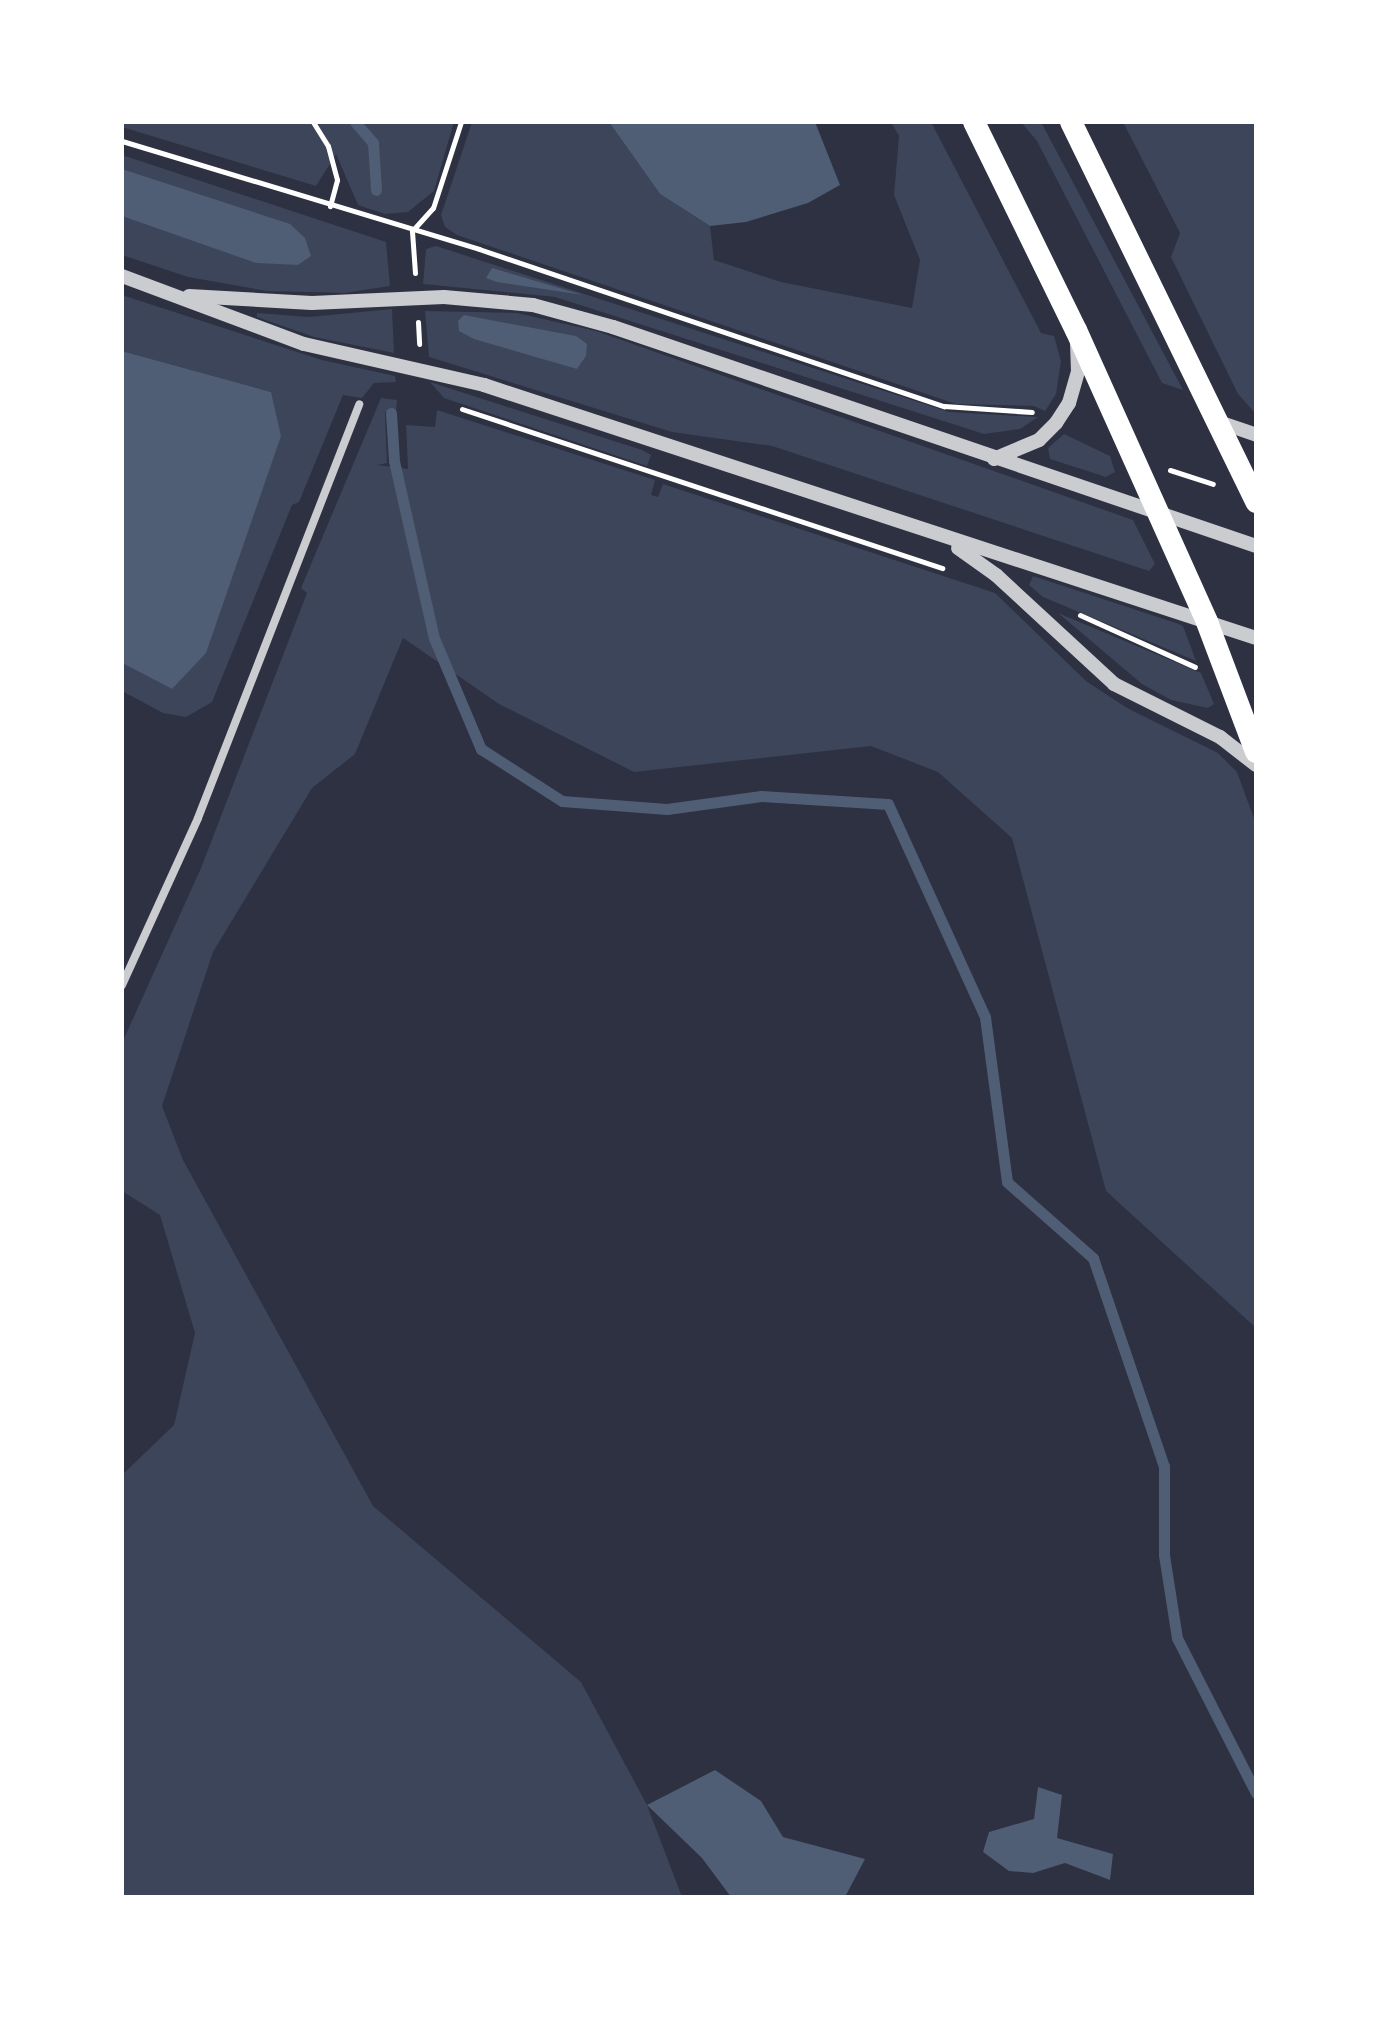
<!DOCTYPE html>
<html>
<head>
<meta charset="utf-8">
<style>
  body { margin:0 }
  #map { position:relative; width:1378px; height:2019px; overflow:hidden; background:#2d3142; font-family:"Playfair Display",serif }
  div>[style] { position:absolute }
  .green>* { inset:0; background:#3c4559 }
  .water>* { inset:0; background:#4f5d75 }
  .stream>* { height:11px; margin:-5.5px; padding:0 5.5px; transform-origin:5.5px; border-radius:5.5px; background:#4f5d75 }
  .path>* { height:5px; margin:-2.5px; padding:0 2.5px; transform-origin:2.5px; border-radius:2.5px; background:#fff }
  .minor>* { height:8px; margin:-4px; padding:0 4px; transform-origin:4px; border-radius:4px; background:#caccd0 }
  .tertiary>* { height:14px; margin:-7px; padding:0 7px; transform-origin:7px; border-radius:7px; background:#caccd0 }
  .trunk>* { height:22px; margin:-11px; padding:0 11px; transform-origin:11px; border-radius:11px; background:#fff }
  span { translate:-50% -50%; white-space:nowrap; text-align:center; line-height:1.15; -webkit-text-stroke:8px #fff; paint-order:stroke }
  .frame { position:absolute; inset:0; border:124px solid #fff; pointer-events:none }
</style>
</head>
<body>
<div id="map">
  <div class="green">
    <div style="clip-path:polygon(122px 122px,454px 122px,434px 191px,408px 212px,385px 214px,358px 205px,336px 154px,316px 186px,122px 127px)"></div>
    <div style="clip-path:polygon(472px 122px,609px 122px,660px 194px,710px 226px,714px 260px,781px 282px,912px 308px,920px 260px,894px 195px,899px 136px,891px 122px,931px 122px,1041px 333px,1054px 336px,1061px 361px,1056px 394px,1045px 411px,1034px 406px,956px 404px,457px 235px,445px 227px,441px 215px)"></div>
    <div style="clip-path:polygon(1021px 122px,1041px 122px,1183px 390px,1162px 383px,1037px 141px)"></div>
    <div style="clip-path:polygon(1123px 122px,1256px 122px,1256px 414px,1238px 394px,1171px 257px,1180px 233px)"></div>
    <div style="clip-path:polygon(122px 155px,386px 242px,390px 286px,344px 293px,267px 291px,188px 277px,122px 255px)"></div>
    <div style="clip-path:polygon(436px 246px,949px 412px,1038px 417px,1020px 429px,984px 434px,555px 297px,423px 284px,426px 249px)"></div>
    <div style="clip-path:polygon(122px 295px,322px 360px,395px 376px,396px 382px,374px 383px,362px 398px,343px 395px,299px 502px,292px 505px,212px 702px,186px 717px,163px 713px,122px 691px,122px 663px,172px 689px,271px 392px,122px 351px)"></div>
    <div style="clip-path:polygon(392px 309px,394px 353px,314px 337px,257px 317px,257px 313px,309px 317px)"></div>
    <div style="clip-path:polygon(425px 311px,517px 313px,596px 331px,1133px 520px,1155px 564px,1149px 571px,772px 446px,672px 432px,429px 357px)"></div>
    <div style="clip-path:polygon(430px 382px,642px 450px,651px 455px,647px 466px,444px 398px)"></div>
    <div style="clip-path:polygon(381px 398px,397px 400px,396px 412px,385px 412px,387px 463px,377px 465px,408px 469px,406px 425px,435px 427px,437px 410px,655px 480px,651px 495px,658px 497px,663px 484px,995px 593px,1086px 681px,1127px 708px,1218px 753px,1237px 772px,1256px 824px,1256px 1328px,1106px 1191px,1012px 838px,938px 772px,871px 746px,634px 772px,499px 704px,403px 638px,355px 754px,312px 788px,213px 952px,162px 1106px,183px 1160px,373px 1506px,581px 1682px,647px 1805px,682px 1897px,122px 1897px,122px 1475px,174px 1425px,195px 1333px,160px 1215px,122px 1191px,122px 1043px,201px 868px,307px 593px,301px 588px)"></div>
    <div style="clip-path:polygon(1064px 434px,1110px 456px,1115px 472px,1106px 477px,1050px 459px,1048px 448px)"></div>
    <div style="clip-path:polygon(1033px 576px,1176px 623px,1183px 626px,1196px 661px,1043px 597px,1029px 585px)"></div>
    <div style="clip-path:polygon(1058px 613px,1201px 673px,1214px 704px,1208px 708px,1171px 700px,1142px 684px)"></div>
  </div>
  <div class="water">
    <div style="clip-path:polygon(609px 122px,815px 122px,840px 185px,808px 203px,746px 222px,710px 226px,660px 194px)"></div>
    <div style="clip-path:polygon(122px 169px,290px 224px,305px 238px,311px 256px,298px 265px,256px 263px,122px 216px)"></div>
    <div style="clip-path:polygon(492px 268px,583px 295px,497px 282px,486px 278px)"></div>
    <div style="clip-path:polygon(464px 315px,576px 336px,587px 344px,586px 356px,577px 369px,474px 339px,459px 331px,458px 321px)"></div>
    <div style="clip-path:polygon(122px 351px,271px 392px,281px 436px,206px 653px,172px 689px,122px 663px)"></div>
    <div style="clip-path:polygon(715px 1770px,761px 1801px,783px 1837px,865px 1859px,845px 1897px,731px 1897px,702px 1858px,647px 1805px)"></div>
    <div style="clip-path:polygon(1038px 1787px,1062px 1795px,1057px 1838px,1113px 1854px,1110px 1880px,1065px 1863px,1033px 1873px,1009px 1871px,983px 1852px,989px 1832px,1034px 1819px)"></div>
  </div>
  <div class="stream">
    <div style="left:355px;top:122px;width:28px;rotate:49deg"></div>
    <div style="left:373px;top:143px;width:47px;rotate:86.3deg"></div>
    <div style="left:391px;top:413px;width:48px;rotate:86.4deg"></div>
    <div style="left:394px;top:461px;width:181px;rotate:77.3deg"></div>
    <div style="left:434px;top:638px;width:121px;rotate:67.1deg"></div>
    <div style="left:481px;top:749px;width:96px;rotate:32.7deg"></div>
    <div style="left:562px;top:801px;width:105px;rotate:4.4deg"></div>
    <div style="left:667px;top:809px;width:95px;rotate:-7.9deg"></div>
    <div style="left:761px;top:796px;width:127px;rotate:3.6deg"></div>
    <div style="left:888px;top:804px;width:234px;rotate:65.5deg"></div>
    <div style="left:985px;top:1017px;width:166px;rotate:82.4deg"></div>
    <div style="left:1007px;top:1182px;width:115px;rotate:41.5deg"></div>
    <div style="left:1093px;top:1258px;width:220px;rotate:71.2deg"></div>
    <div style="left:1164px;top:1466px;width:89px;rotate:90deg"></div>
    <div style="left:1164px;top:1555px;width:84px;rotate:81.1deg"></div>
    <div style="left:1177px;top:1638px;width:174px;rotate:63deg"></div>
  </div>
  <div class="path">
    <div style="left:313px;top:122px;width:28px;rotate:58deg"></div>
    <div style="left:328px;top:146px;width:35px;rotate:75deg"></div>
    <div style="left:337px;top:180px;width:27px;rotate:105deg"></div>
    <div style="left:122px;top:141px;width:373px;rotate:16.8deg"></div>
    <div style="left:479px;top:249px;width:491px;rotate:18.7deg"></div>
    <div style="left:944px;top:406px;width:88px;rotate:3.9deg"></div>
    <div style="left:415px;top:273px;width:42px;rotate:-94.1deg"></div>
    <div style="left:412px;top:231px;width:31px;rotate:-48deg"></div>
    <div style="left:433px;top:208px;width:90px;rotate:-72deg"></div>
    <div style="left:418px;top:322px;width:22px;rotate:87deg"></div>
    <div style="left:462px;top:409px;width:506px;rotate:18.33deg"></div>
    <div style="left:1170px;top:470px;width:45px;rotate:18deg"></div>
    <div style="left:1080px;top:615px;width:126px;rotate:24.3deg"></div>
  </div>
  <div class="minor">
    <div style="left:122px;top:985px;width:183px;rotate:-65.5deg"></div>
    <div style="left:198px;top:818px;width:444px;rotate:-68.7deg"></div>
  </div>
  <div class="tertiary">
    <div style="left:122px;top:276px;width:194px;rotate:20.5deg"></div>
    <div style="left:304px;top:344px;width:185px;rotate:12.8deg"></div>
    <div style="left:484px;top:385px;width:812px;rotate:18.15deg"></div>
    <div style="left:189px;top:296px;width:123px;rotate:3.3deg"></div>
    <div style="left:312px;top:303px;width:132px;rotate:-2.6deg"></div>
    <div style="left:444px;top:297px;width:89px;rotate:5.1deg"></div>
    <div style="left:533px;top:305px;width:83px;rotate:15.4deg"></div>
    <div style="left:613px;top:327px;width:679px;rotate:18.81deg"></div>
    <div style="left:1219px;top:422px;width:39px;rotate:19deg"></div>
    <div style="left:994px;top:459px;width:49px;rotate:-22.9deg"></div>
    <div style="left:1039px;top:440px;width:24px;rotate:-45deg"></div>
    <div style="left:1056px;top:423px;width:24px;rotate:-57deg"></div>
    <div style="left:1069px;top:403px;width:33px;rotate:-74deg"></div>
    <div style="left:1078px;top:371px;width:28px;rotate:-92deg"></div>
    <div style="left:958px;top:548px;width:47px;rotate:35.4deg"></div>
    <div style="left:996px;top:575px;width:161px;rotate:42.7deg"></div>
    <div style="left:1114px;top:684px;width:119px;rotate:26.6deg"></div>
    <div style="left:1220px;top:737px;width:46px;rotate:37.9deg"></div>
  </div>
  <div class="trunk">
    <div style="left:974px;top:122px;width:232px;rotate:63.9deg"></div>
    <div style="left:1076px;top:330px;width:320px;rotate:65.8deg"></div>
    <div style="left:1207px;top:622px;width:139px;rotate:69.3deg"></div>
    <div style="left:1071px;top:122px;width:423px;rotate:64deg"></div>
  </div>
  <div class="frame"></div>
</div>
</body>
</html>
